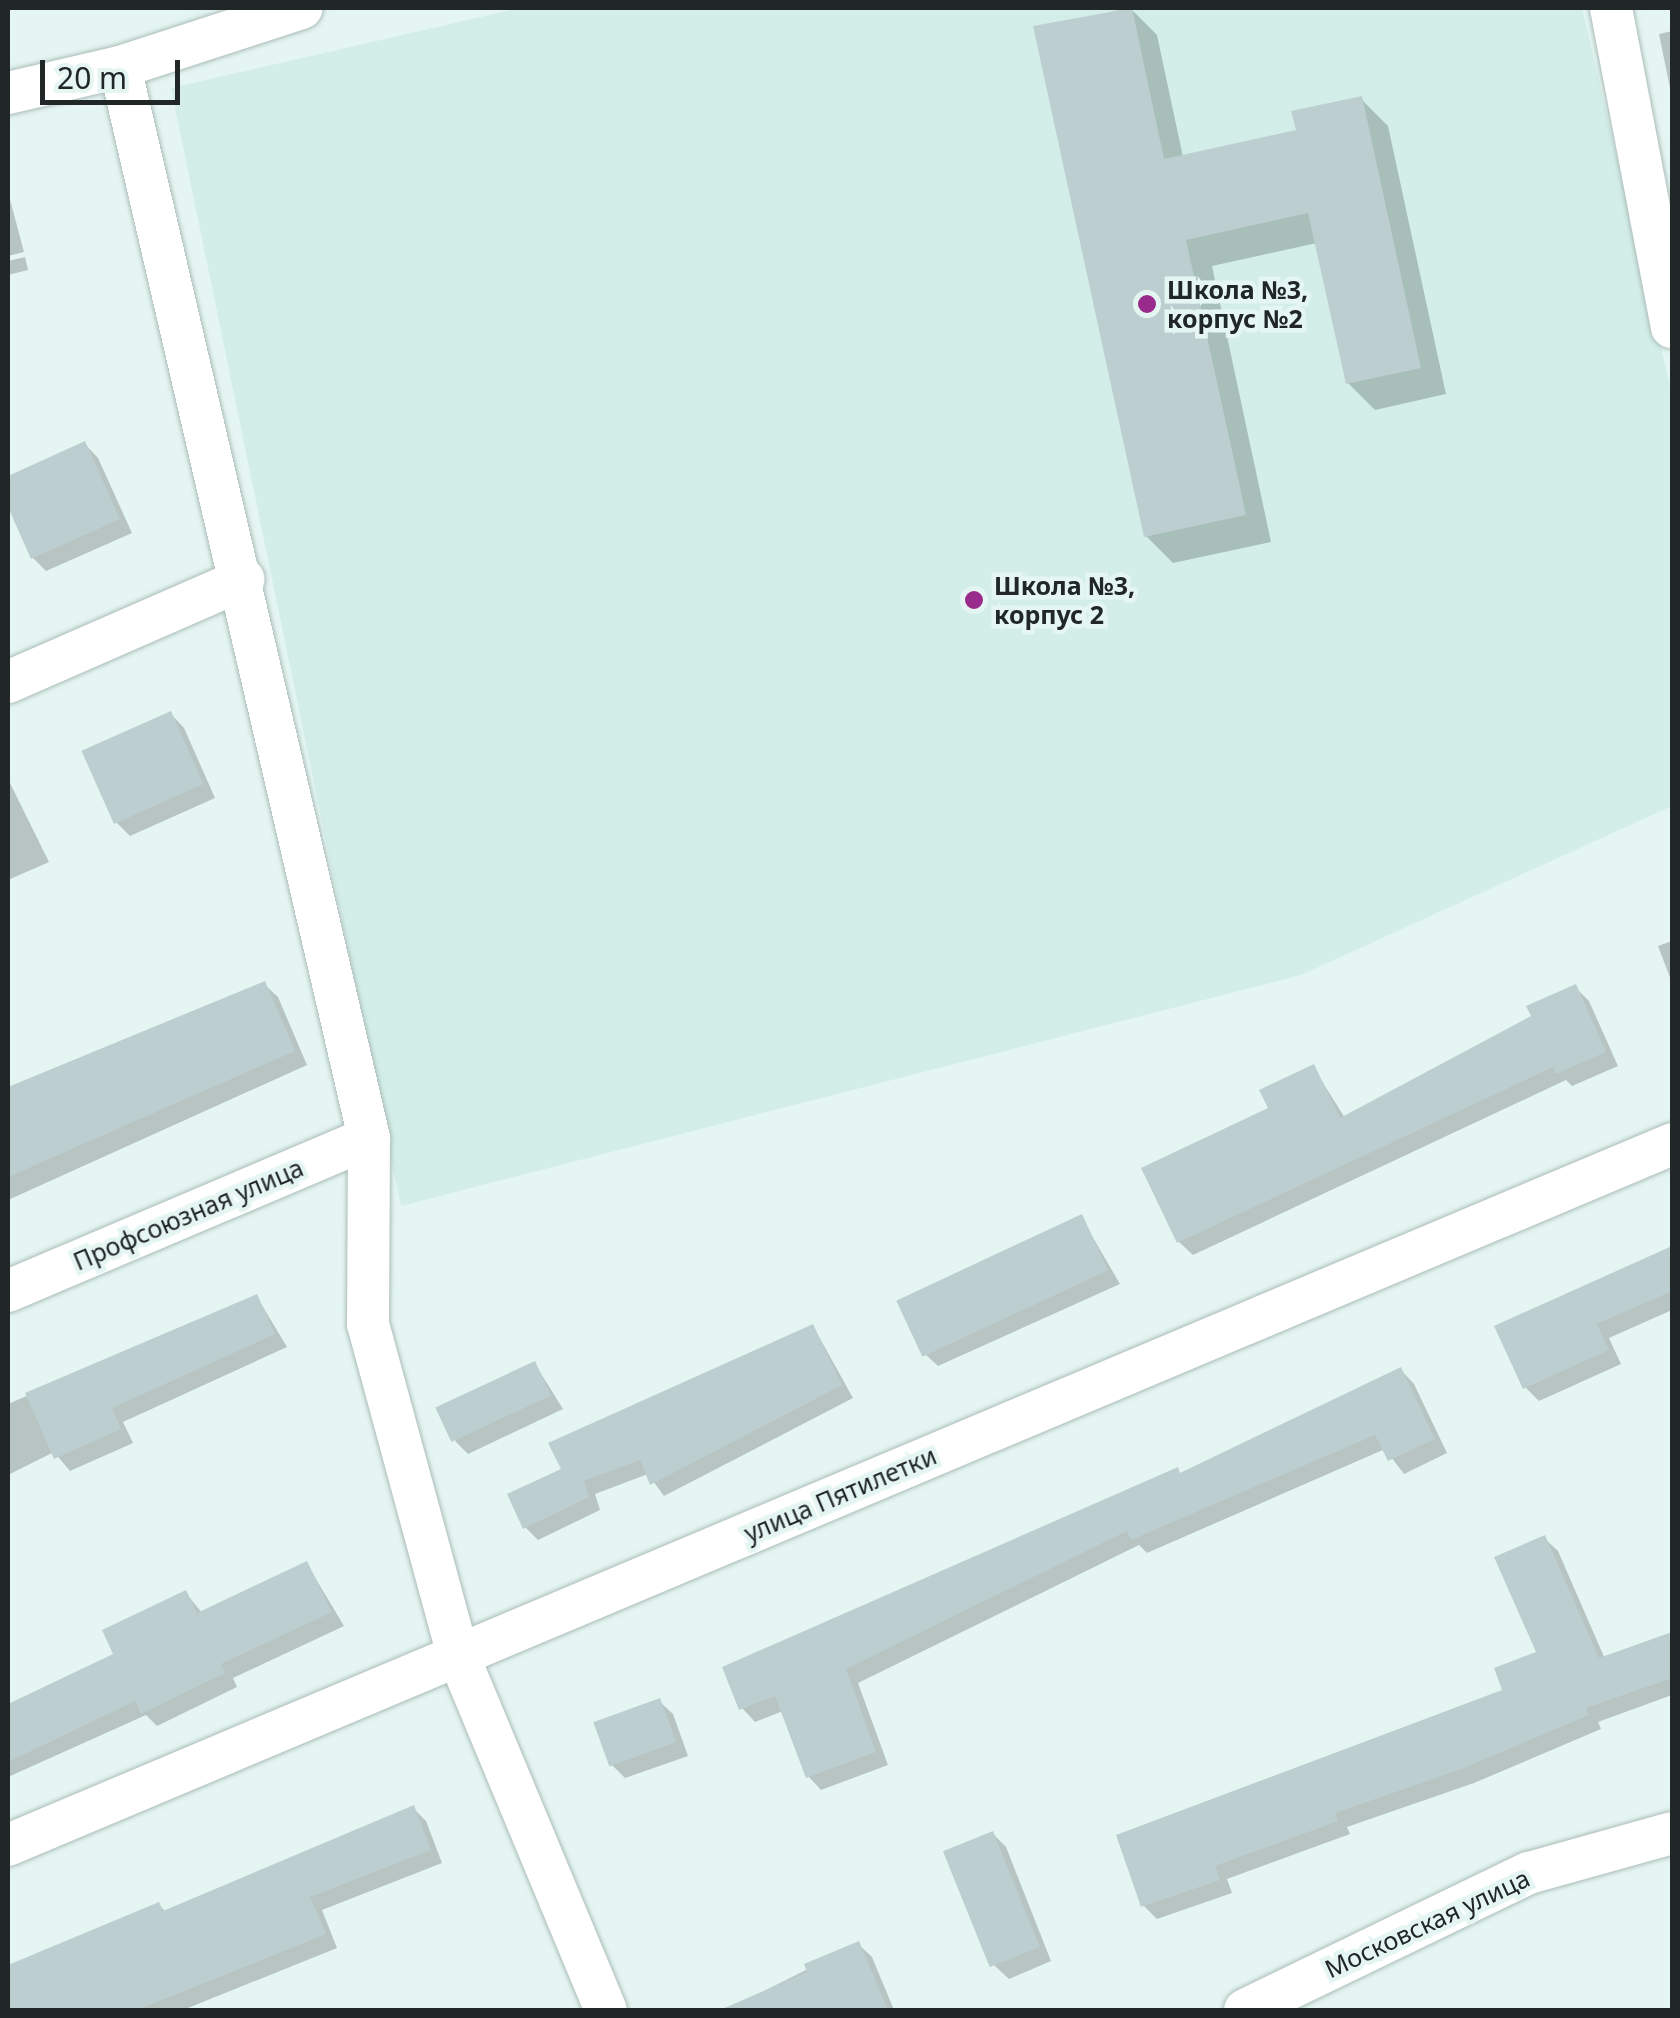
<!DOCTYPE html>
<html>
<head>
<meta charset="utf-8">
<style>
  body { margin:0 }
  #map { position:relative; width:1680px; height:2018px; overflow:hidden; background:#e5f6f2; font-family:"Noto Sans",sans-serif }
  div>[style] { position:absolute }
  .built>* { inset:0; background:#d3eee8 }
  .shadow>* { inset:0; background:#0003 }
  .building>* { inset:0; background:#bdced1; transform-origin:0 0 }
  .roads { filter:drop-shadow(0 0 2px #abbcb8) drop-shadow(0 0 2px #abbcb8) }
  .street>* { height:42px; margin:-21px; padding:0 21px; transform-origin:21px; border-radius:21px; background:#fff }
  .dots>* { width:28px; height:28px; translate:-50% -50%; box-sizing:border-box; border:5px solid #e5f6f2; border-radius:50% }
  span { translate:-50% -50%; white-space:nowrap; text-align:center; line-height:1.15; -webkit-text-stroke:9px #e5f6f2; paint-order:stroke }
  .poi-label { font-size:25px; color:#212726; font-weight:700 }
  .left { translate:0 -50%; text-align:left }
  .street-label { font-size:25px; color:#212726 }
  .frame { position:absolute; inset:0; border:10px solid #212726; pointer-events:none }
  .scale { position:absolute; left:40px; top:60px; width:140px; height:45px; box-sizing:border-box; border:5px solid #212726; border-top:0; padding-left:12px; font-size:30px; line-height:35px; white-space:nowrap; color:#212726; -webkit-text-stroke:8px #e5f6f2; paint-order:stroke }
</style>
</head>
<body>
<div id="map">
  <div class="built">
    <div style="clip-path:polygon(520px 8px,1582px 8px,1672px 394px,1672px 806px,1301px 975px,401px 1206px,171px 88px)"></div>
  </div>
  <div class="shadow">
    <div style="clip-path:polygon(1130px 8px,1157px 35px,1183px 157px,1299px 132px,1361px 99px,1388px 126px,1446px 394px,1375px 410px,1348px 383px,1317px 243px,1212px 266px,1271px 542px,1173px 563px,1146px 536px,1036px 28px)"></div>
    <div style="clip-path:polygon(1672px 31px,1672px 98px,1659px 34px)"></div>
    <div style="clip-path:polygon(8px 192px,24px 252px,8px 256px)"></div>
    <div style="clip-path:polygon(25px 257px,28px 270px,8px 275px,8px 261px)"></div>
    <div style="clip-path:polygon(85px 444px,98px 458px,132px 533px,46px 571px,33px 558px,8px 501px,8px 478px)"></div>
    <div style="clip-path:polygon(171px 714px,184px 728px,215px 798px,130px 836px,116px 822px)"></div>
    <div style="clip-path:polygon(8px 779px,49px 862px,8px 880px)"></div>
    <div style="clip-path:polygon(1672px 941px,1672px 983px,1658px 946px)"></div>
    <div style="clip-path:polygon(264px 984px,278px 997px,307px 1065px,8px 1200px,8px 1115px,53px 1094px,43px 1074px)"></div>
    <div style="clip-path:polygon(1575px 987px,1589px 1001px,1618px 1066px,1572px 1086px,1566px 1080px,1193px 1255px,1179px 1242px,1271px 1109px,1313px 1067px,1345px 1118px,1534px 1018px)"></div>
    <div style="clip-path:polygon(1081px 1217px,1120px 1284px,938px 1366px,924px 1353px)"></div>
    <div style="clip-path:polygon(1672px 1249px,1672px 1310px,1609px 1338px,1621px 1364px,1539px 1401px,1526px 1388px,1498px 1327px)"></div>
    <div style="clip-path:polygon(257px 1297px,287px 1347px,123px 1422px,133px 1443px,70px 1471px,54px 1452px,8px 1475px,8px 1404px)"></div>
    <div style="clip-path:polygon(813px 1326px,853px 1398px,664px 1496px,648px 1474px,595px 1494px,600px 1510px,538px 1540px,525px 1527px,564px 1470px)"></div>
    <div style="clip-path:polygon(535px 1364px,563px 1409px,468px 1454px,455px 1441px)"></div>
    <div style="clip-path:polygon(1401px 1370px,1414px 1384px,1447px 1453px,1404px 1474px,1385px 1449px,1147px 1553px,1139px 1545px,858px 1683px,888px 1765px,821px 1790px,808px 1776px,783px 1711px,755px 1722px,742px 1708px,1177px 1470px,1182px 1475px)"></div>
    <div style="clip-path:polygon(1544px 1538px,1558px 1551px,1605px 1659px,1672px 1634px,1672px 1695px,1598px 1722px,1601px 1729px,1474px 1783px,1347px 1827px,1350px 1834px,1227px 1879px,1232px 1893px,1157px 1919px,1143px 1905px,1505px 1692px,1539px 1654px)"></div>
    <div style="clip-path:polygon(307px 1564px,344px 1626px,233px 1678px,237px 1687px,157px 1726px,146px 1715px,8px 1777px,8px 1706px,116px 1655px,186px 1593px,202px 1613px)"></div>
    <div style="clip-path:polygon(659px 1701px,673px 1714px,688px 1756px,625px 1778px,611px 1764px)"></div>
    <div style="clip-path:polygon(413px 1808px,426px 1821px,442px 1863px,322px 1910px,337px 1948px,183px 2010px,8px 2010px,8px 1968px,159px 1905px,166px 1912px)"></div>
    <div style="clip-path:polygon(993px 1834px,1006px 1847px,1051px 1961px,1009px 1979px,995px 1966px)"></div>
    <div style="clip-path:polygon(858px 1944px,872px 1957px,894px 2010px,726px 2010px)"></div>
  </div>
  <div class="building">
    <div style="clip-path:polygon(1132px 8px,1164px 159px,1296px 130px,1291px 111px,1362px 96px,1421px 368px,1346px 384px,1308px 213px,1186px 240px,1246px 515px,1144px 537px,1033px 26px)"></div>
    <div style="clip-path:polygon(85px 441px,120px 519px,31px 559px,8px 507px,8px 476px)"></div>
    <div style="left:171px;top:711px;width:80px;height:98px;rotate:66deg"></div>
    <div style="clip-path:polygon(265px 981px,295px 1051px,8px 1177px,8px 1087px)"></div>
    <div style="clip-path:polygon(1576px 984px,1606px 1052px,1556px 1074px,1553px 1067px,1177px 1243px,1141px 1168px,1268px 1108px,1259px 1090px,1314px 1064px,1340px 1118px,1531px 1016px,1526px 1006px)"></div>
    <div style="left:1082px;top:1214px;width:62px;height:205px;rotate:65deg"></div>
    <div style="clip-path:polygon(1672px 1246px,1672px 1291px,1597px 1324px,1609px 1350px,1523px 1389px,1494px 1326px)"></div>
    <div style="clip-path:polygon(257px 1294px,275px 1334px,112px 1408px,121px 1429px,54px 1459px,25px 1393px)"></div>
    <div style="clip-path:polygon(813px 1324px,842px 1385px,650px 1485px,640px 1460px,584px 1481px,589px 1497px,523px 1529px,507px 1494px,561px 1469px,548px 1443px)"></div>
    <div style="left:535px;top:1361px;width:38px;height:110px;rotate:65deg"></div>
    <div style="clip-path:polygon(1401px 1367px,1435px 1439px,1388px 1461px,1375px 1435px,1131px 1540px,1127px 1531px,846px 1669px,876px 1752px,806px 1778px,775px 1696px,739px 1710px,722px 1667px,1178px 1467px,1180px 1473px)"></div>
    <div style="clip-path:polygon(1545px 1535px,1599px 1658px,1672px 1632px,1672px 1678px,1586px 1708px,1589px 1715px,1459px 1770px,1335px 1813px,1338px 1821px,1215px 1866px,1220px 1880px,1141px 1907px,1116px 1835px,1502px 1690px,1494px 1668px,1536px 1652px,1494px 1557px)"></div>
    <div style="clip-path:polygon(307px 1561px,332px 1612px,221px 1664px,225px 1673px,141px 1714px,135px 1701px,8px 1762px,8px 1704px,113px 1654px,102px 1630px,186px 1590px,197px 1613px)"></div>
    <div style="left:660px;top:1698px;width:47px;height:71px;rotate:70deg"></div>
    <div style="clip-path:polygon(414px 1805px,431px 1850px,310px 1897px,326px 1934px,137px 2010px,8px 2010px,8px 1965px,159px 1902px,163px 1911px)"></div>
    <div style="left:993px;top:1831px;width:125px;height:54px;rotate:68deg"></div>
    <div style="clip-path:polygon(859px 1941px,888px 2010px,720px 2010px,807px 1972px,804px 1964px)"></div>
  </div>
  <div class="roads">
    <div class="street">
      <div style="left:1611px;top:8px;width:325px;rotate:79.2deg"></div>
      <div style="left:120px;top:67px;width:1100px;rotate:76.91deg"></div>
      <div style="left:369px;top:1138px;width:186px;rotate:90.3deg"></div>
      <div style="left:368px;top:1324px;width:343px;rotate:74.8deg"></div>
      <div style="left:458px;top:1655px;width:385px;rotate:67.4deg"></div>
      <div style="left:8px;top:93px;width:115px;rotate:-13.1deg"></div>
      <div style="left:120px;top:67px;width:191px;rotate:-18deg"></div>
      <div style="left:8px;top:682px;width:257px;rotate:-23.6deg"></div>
      <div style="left:8px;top:1291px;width:392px;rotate:-23deg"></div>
      <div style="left:8px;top:1845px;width:1806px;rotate:-22.84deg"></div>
      <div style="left:1245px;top:2010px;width:315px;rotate:-25.8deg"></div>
      <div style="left:1529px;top:1873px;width:148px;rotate:-15.6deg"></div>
    </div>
  </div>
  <div class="dots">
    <div style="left:1147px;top:304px;background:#982b8b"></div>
    <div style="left:974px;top:600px;background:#982b8b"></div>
  </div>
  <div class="poi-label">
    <span class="left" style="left:1167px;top:304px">Школа №3,<br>корпус №2</span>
    <span class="left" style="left:994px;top:600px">Школа №3,<br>корпус 2</span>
  </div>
  <div class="street-label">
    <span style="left:188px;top:1214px;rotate:-23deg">Профсоюзная улица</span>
    <span style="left:840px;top:1494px;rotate:-23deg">улица Пятилетки</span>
    <span style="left:1427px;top:1923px;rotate:-25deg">Московская улица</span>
  </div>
  <div class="frame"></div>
  <div class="scale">20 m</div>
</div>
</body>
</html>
